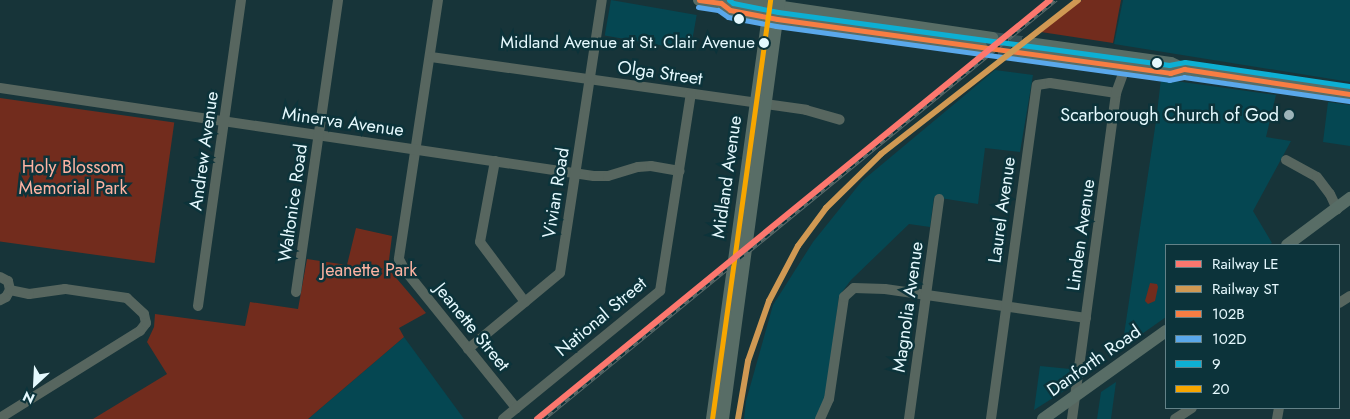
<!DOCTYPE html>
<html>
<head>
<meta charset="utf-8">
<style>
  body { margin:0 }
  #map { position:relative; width:1350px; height:419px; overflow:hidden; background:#173439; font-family:Jost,sans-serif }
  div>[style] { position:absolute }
  .built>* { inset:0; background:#054752; transform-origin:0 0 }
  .green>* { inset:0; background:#722c1d; transform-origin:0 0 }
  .major-tunnel>* { height:12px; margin-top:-6px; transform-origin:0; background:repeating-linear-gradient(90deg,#365257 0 12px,transparent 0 18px) }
  .minor>* { height:10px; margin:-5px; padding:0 5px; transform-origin:5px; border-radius:5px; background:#57665f }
  .major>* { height:12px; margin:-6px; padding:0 6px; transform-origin:6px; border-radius:6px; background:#586d66 }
  .rail>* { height:4px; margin-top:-2px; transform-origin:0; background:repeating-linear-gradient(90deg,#0c333a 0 5.5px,#586a69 0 11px); box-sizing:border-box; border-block:1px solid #586a69 }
  .bus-1>* { height:5px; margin:-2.5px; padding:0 2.5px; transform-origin:2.5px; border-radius:2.5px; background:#f77d43 }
  .bus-2>* { height:5px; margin:-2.5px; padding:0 2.5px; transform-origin:2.5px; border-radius:2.5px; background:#5aa8eb }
  .bus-3>* { height:5px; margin:-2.5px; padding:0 2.5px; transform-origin:2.5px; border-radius:2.5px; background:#0dafd3 }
  .bus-4>* { height:5px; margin:-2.5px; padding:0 2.5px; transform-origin:2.5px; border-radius:2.5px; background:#f7a600 }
  .rail-1>* { height:6px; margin:-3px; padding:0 3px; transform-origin:3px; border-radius:3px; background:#fc776e }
  .rail-2>* { height:6px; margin:-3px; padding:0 3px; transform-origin:3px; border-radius:3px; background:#d09953 }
  .dots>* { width:14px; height:14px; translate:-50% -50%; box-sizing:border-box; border:2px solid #0c333a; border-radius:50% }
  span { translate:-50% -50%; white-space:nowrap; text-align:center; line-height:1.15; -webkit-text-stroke:5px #0c333a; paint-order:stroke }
  .bus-label { font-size:17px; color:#e5f9fe }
  .right { translate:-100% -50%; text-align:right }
  .street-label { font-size:18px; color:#e5f9fe }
  .poi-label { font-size:18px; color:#e5f9fe }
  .park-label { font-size:18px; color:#feb3a2 }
  .legend { position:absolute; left:1165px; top:244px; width:175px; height:165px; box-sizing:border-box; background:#0c333a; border:1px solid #638288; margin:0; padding:6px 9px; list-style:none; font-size:15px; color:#e5f9fe }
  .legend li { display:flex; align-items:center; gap:10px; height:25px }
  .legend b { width:25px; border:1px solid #638288 }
  .north { position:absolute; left:10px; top:359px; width:50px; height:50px; -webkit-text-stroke:4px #0c333a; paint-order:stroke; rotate:205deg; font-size:14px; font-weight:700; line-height:20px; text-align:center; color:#e5f9fe }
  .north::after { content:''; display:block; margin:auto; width:18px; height:22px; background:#e5f9fe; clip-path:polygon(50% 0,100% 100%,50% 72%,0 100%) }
</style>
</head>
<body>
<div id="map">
  <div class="built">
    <div style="left:611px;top:0;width:87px;height:36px;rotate:10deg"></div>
    <div style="clip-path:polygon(1123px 0,1350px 0,1350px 82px,1114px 44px)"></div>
    <div style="clip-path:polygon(995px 70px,1033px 75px,1020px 152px,985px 148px,978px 204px,934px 197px,930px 227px,909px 224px,851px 280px,839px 296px,824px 408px,816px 419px,744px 419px,746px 401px,773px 305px,813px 242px,862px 181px)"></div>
    <div style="clip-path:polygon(1161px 79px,1276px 95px,1266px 137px,1291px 141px,1253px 211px,1272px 243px,1268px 245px,1166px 245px,1166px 317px,1122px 348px,1156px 121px)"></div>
    <div style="clip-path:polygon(1328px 102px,1350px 105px,1350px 146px,1323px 142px)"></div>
    <div style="clip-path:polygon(404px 337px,464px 419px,308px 419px)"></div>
    <div style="clip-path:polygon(1040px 366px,1070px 369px,1067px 389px,1034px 410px)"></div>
    <div style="clip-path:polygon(1116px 382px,1111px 419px,1097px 419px,1101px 392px)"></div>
  </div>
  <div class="green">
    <div style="clip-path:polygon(1082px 0,1121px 0,1113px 43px,1041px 32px)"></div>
    <div style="left:0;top:98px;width:176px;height:142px;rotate:8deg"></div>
    <div style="clip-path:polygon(356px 228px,392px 236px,389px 260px,392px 273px,426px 313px,399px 328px,404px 337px,308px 419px,93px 419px,167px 374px,147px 342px,154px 327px,155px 314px,245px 326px,250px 302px,298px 309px,307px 259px,347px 265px)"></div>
    <div style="clip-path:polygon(1150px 283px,1157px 284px,1158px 287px,1155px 301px,1148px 304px,1145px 301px)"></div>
  </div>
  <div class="major-tunnel">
    <div style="left:992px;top:38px;width:36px;rotate:8deg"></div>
    <div style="left:981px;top:47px;width:35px;rotate:8deg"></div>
  </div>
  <div class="minor">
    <div style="left:438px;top:0;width:262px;rotate:98.6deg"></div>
    <div style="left:399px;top:259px;width:11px;rotate:63deg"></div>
    <div style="left:404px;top:269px;width:179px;rotate:51.1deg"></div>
    <div style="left:431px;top:57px;width:379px;rotate:8deg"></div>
    <div style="left:806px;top:110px;width:35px;rotate:16deg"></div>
    <div style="left:0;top:88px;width:600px;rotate:8.43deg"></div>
    <div style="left:594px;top:176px;width:14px"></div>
    <div style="left:608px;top:176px;width:31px;rotate:-17deg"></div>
    <div style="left:638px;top:167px;width:13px;rotate:-4deg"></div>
    <div style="left:651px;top:166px;width:29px;rotate:10deg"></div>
    <div style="left:1286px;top:160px;width:35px;rotate:29deg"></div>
    <div style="left:1317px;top:177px;width:21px;rotate:53deg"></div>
    <div style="left:1330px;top:194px;width:17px;rotate:65deg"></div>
    <div style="left:495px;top:161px;width:82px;rotate:100.5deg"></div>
    <div style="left:480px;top:242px;width:75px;rotate:53.1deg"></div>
    <div style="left:0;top:277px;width:9px;rotate:27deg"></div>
    <div style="left:8px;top:281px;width:9px;rotate:77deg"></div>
    <div style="left:10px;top:290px;width:8px;rotate:120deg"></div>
    <div style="left:6px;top:297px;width:7px;rotate:153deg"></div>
    <div style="left:296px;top:292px;width:295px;rotate:-81.8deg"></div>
    <div style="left:1339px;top:303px;width:13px;rotate:-32deg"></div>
    <div style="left:198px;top:306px;width:309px;rotate:-82deg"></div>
    <div style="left:468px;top:349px;width:119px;rotate:-39.6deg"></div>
    <div style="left:560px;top:273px;width:276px;rotate:-81.3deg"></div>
    <div style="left:0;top:418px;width:165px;rotate:-31.9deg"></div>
    <div style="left:140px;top:331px;width:10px;rotate:-53deg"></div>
    <div style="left:146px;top:323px;width:9px;rotate:-103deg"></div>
    <div style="left:144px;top:314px;width:23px;rotate:-137deg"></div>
    <div style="left:127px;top:298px;width:63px;rotate:-171.7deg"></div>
    <div style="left:65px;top:289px;width:36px;rotate:172deg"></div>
    <div style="left:29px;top:294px;width:19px;rotate:-168deg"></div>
    <div style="left:503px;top:419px;width:203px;rotate:-39.2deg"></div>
    <div style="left:660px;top:291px;width:199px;rotate:-81.1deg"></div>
    <div style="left:820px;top:419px;width:22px;rotate:-66deg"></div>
    <div style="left:829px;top:399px;width:103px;rotate:-81.6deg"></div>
    <div style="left:844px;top:297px;width:13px;rotate:-42deg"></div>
    <div style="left:854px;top:288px;width:31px;rotate:2deg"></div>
    <div style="left:885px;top:289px;width:203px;rotate:8.2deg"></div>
    <div style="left:909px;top:419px;width:222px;rotate:-82.2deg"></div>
    <div style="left:991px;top:419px;width:337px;rotate:-82.2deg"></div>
    <div style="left:1037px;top:85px;width:13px;rotate:-9deg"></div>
    <div style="left:1050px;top:83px;width:67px;rotate:8.6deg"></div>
    <div style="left:1072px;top:419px;width:329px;rotate:-82.3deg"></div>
    <div style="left:1116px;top:93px;width:35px;rotate:-70deg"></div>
    <div style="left:1175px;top:419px;width:20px;rotate:-33deg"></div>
    <div style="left:1277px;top:419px;width:11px;rotate:-80deg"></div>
  </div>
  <div class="major">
    <div style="left:699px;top:0;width:22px;rotate:8deg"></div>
    <div style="left:721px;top:3px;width:13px;rotate:-13deg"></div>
    <div style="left:734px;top:0;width:15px;rotate:8deg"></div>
    <div style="left:749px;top:2px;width:246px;rotate:8.4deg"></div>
    <div style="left:721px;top:3px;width:11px;rotate:38deg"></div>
    <div style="left:730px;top:10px;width:38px;rotate:12deg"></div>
    <div style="left:767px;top:18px;width:216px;rotate:7.7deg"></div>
    <div style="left:1028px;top:43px;width:144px;rotate:8deg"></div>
    <div style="left:1171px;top:63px;width:14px;rotate:25deg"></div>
    <div style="left:1184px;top:69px;width:168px;rotate:8.6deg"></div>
    <div style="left:1016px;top:52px;width:155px;rotate:7.8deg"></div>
    <div style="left:1170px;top:73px;width:15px;rotate:-16deg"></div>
    <div style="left:1287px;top:245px;width:79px;rotate:-36.7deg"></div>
    <div style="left:712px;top:419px;width:423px;rotate:-82.1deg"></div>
    <div style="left:723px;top:419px;width:423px;rotate:-82.3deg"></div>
    <div style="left:1043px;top:419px;width:151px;rotate:-35.6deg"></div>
  </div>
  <div class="rail">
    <div style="left:544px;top:419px;width:662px;rotate:-39.3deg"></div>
  </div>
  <div class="bus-1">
    <div style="left:699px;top:0;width:22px;rotate:8deg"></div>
    <div style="left:721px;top:3px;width:11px;rotate:38deg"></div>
    <div style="left:730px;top:10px;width:48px;rotate:10.8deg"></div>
    <div style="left:777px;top:19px;width:397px;rotate:7.8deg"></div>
    <div style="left:1170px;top:73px;width:15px;rotate:-16deg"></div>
    <div style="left:1184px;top:69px;width:168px;rotate:8.6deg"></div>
  </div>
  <div class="bus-2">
    <div style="left:698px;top:7px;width:20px;rotate:9deg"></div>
    <div style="left:718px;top:10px;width:12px;rotate:35deg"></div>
    <div style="left:728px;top:17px;width:49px;rotate:10.6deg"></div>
    <div style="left:776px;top:26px;width:397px;rotate:7.8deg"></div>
    <div style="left:1169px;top:80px;width:15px;rotate:-11deg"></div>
    <div style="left:1184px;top:77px;width:167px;rotate:8.3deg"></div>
  </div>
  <div class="bus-3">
    <div style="left:729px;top:0;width:5px;rotate:37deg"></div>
    <div style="left:733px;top:3px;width:46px;rotate:11.3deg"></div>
    <div style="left:778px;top:12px;width:395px;rotate:7.7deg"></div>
    <div style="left:1169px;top:65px;width:16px;rotate:-11deg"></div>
    <div style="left:1185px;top:62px;width:167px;rotate:8.3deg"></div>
  </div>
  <div class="bus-4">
    <div style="left:712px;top:419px;width:423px;rotate:-82.1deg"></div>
  </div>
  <div class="rail-1">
    <div style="left:537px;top:419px;width:662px;rotate:-39.24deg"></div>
  </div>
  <div class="rail-2">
    <div style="left:738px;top:419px;width:59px;rotate:-80.2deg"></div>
    <div style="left:748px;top:361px;width:64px;rotate:-70.7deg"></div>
    <div style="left:769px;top:301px;width:62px;rotate:-62.2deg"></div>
    <div style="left:798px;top:246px;width:47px;rotate:-53.6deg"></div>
    <div style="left:826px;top:208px;width:77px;rotate:-44.5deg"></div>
    <div style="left:881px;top:154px;width:250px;rotate:-38deg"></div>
  </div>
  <div class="dots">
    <div style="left:739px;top:19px;background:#e5f9fe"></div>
    <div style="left:764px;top:43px;background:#e5f9fe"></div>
    <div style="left:1157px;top:63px;background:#e5f9fe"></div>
    <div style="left:1289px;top:115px;background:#9db4b9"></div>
  </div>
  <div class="bus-label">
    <span class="right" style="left:755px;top:43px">Midland Avenue at St. Clair Avenue</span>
  </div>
  <div class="street-label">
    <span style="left:660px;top:73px;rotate:8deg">Olga Street</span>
    <span style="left:343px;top:122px;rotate:8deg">Minerva Avenue</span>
    <span style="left:204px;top:151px;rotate:-82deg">Andrew Avenue</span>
    <span style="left:727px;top:177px;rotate:-82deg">Midland Avenue</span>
    <span style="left:556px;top:193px;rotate:-81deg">Vivian Road</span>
    <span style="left:293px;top:203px;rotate:-82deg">Waltonice Road</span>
    <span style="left:1002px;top:210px;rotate:-82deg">Laurel Avenue</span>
    <span style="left:1081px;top:235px;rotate:-82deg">Linden Avenue</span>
    <span style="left:908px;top:307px;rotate:-82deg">Magnolia Avenue</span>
    <span style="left:601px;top:317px;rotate:-40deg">National Street</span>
    <span style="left:472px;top:327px;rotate:51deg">Jeanette Street</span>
    <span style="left:1094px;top:361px;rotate:-35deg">Danforth Road</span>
  </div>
  <div class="poi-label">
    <span class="right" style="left:1279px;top:115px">Scarborough Church of God</span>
  </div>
  <div class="park-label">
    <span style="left:73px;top:178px">Holy Blossom<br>Memorial Park</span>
    <span style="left:369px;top:270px">Jeanette Park</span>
  </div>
  <ul class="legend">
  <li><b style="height:6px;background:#fc776e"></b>Railway LE</li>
  <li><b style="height:6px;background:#d09953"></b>Railway ST</li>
  <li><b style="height:6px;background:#f77d43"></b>102B</li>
  <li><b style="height:6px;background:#5aa8eb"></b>102D</li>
  <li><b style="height:6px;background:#0dafd3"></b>9</li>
  <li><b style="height:6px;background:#f7a600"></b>20</li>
  </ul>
  <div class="north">N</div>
</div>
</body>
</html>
